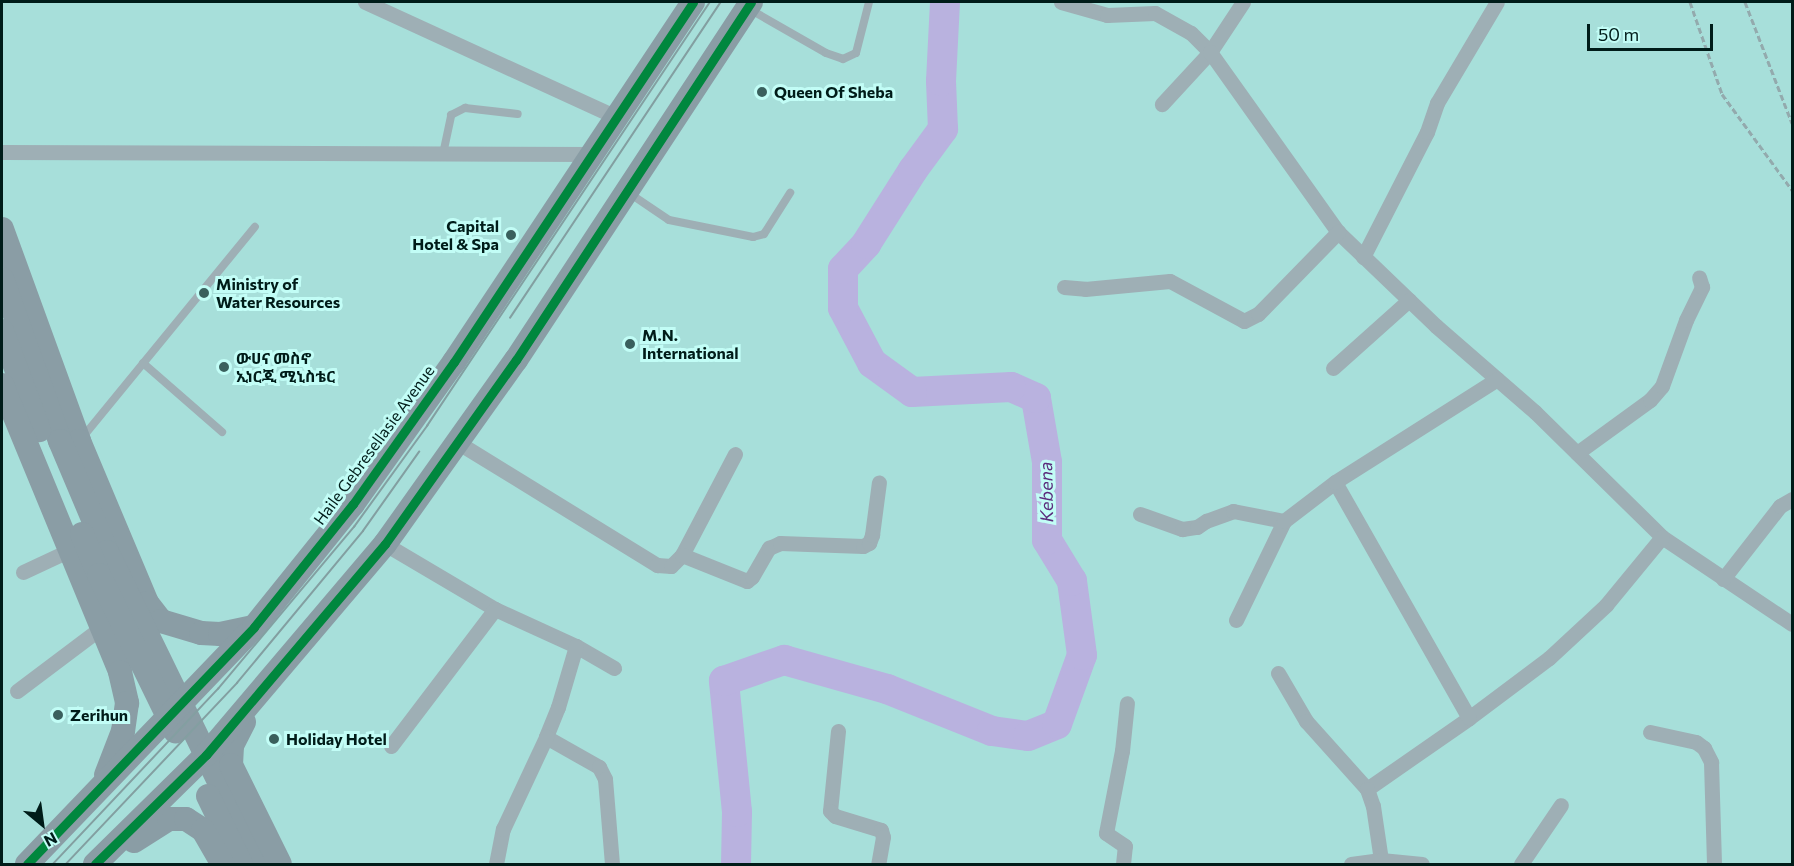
<!DOCTYPE html>
<html>
<head>
<meta charset="utf-8">
<style>
  body { margin:0 }
  #map { position:relative; width:1794px; height:866px; overflow:hidden; background:#a7dfda; font-family:Commissioner,"Noto Sans Ethiopic",sans-serif }
  div>[style] { position:absolute }
  .river>* { height:30px; margin:-15px; padding:0 15px; transform-origin:15px; border-radius:15px; background:#b9b2df }
  .path>* { height:3px; margin-top:-1.5px; transform-origin:0; background:repeating-linear-gradient(90deg,#93aaad 0 6px,transparent 0 9px) }
  .lane>* { height:8px; margin:-4px; padding:0 4px; transform-origin:4px; border-radius:4px; background:#9eafb5 }
  .street>* { height:15px; margin:-7.5px; padding:0 7.5px; transform-origin:7.5px; border-radius:7.5px; background:#9eafb5 }
  .primary>* { height:24px; margin:-12px; padding:0 12px; transform-origin:12px; border-radius:12px; background:#8a9da5 }
  .tram>* { height:1.5px; margin:-0.75px; padding:0 0.75px; transform-origin:0.75px; border-radius:0.75px; background:#839fa1 }
  .cycleway>* { height:9px; margin:-4.5px; padding:0 4.5px; transform-origin:4.5px; border-radius:4.5px; background:#00873e }
  .dots>* { width:16px; height:16px; translate:-50% -50%; box-sizing:border-box; border:3px solid #c2fdf6; border-radius:50% }
  span { translate:-50% -50%; white-space:nowrap; text-align:center; line-height:1.15; -webkit-text-stroke:6px #c2fdf6; paint-order:stroke }
  .poi-label { font-size:16px; color:#001c19; font-weight:700 }
  .left { translate:0 -50%; text-align:left }
  .right { translate:-100% -50%; text-align:right }
  .street-label { font-size:16px; color:#001c19 }
  .water-label { font-size:18px; color:#5b2d7c; font-style:italic }
  .frame { position:absolute; inset:0; border:3px solid #001c19; pointer-events:none }
  .north { position:absolute; left:12px; top:794px; width:60px; height:60px; -webkit-text-stroke:4px #c2fdf6; paint-order:stroke; rotate:151deg; font-size:16px; font-weight:700; line-height:24px; text-align:center; color:#001c19 }
  .north::after { content:''; display:block; margin:auto; width:21px; height:27px; background:#001c19; clip-path:polygon(50% 0,100% 100%,50% 72%,0 100%) }
  .scale { position:absolute; left:1587px; top:24px; width:126px; height:27px; box-sizing:border-box; border:3px solid #001c19; border-top:0; padding-left:8px; font-size:18px; line-height:21px; white-space:nowrap; color:#001c19; -webkit-text-stroke:4px #c2fdf6; paint-order:stroke }
</style>
</head>
<body>
<div id="map">
  <div class="river">
    <div style="left:736px;top:864px;width:52px;rotate:-88.9deg"></div>
    <div style="left:737px;top:812px;width:132px;rotate:-95.7deg"></div>
    <div style="left:724px;top:681px;width:64px;rotate:-19.3deg"></div>
    <div style="left:784px;top:660px;width:107px;rotate:15.7deg"></div>
    <div style="left:887px;top:689px;width:113px;rotate:21.8deg"></div>
    <div style="left:992px;top:731px;width:36px;rotate:8deg"></div>
    <div style="left:1028px;top:736px;width:31px;rotate:-22deg"></div>
    <div style="left:1057px;top:724px;width:73px;rotate:-70.1deg"></div>
    <div style="left:1082px;top:655px;width:75px;rotate:-97.7deg"></div>
    <div style="left:1072px;top:581px;width:48px;rotate:-121.4deg"></div>
    <div style="left:1047px;top:540px;width:78px;rotate:-90deg"></div>
    <div style="left:1047px;top:462px;width:65px;rotate:-99.8deg"></div>
    <div style="left:1036px;top:398px;width:27px;rotate:-156deg"></div>
    <div style="left:1011px;top:387px;width:99px;rotate:177.1deg"></div>
    <div style="left:912px;top:392px;width:49px;rotate:-144.1deg"></div>
    <div style="left:872px;top:363px;width:62px;rotate:-117.8deg"></div>
    <div style="left:843px;top:308px;width:39px;rotate:-90deg"></div>
    <div style="left:843px;top:269px;width:34px;rotate:-47deg"></div>
    <div style="left:866px;top:244px;width:88px;rotate:-57.6deg"></div>
    <div style="left:913px;top:170px;width:51px;rotate:-53.8deg"></div>
    <div style="left:943px;top:129px;width:48px;rotate:-92.4deg"></div>
    <div style="left:941px;top:81px;width:79px;rotate:-87.1deg"></div>
  </div>
  <div class="path">
    <div style="left:1690px;top:2px;width:97px;rotate:70.8deg"></div>
    <div style="left:1722px;top:94px;width:119px;rotate:53.9deg"></div>
    <div style="left:1745px;top:2px;width:130px;rotate:68.8deg"></div>
  </div>
  <div class="lane">
    <div style="left:751px;top:10px;width:86px;rotate:29.8deg"></div>
    <div style="left:826px;top:53px;width:18px;rotate:19deg"></div>
    <div style="left:843px;top:59px;width:14px;rotate:-25deg"></div>
    <div style="left:856px;top:53px;width:53px;rotate:-75.7deg"></div>
    <div style="left:443px;top:154px;width:40px;rotate:-78deg"></div>
    <div style="left:451px;top:115px;width:16px;rotate:-27deg"></div>
    <div style="left:465px;top:108px;width:53px;rotate:6.5deg"></div>
    <div style="left:629px;top:193px;width:48px;rotate:34deg"></div>
    <div style="left:669px;top:220px;width:86px;rotate:11.4deg"></div>
    <div style="left:753px;top:237px;width:11px;rotate:-15deg"></div>
    <div style="left:764px;top:234px;width:49px;rotate:-57.6deg"></div>
    <div style="left:143px;top:363px;width:105px;rotate:41.1deg"></div>
    <div style="left:82px;top:438px;width:273px;rotate:-50.7deg"></div>
  </div>
  <div class="street">
    <div style="left:365px;top:2px;width:276px;rotate:24.6deg"></div>
    <div style="left:1061px;top:2px;width:48px;rotate:15.8deg"></div>
    <div style="left:1107px;top:15px;width:48px;rotate:-2.4deg"></div>
    <div style="left:1155px;top:13px;width:41px;rotate:29.1deg"></div>
    <div style="left:1191px;top:33px;width:27px;rotate:45deg"></div>
    <div style="left:1210px;top:52px;width:71px;rotate:132.7deg"></div>
    <div style="left:1243px;top:2px;width:60px;rotate:123.4deg"></div>
    <div style="left:1210px;top:52px;width:221px;rotate:54.6deg"></div>
    <div style="left:1338px;top:232px;width:136px;rotate:43.8deg"></div>
    <div style="left:1436px;top:326px;width:131px;rotate:41deg"></div>
    <div style="left:1535px;top:412px;width:178px;rotate:44.5deg"></div>
    <div style="left:1662px;top:537px;width:156px;rotate:33.8deg"></div>
    <div style="left:2px;top:152px;width:590px;rotate:0.19deg"></div>
    <div style="left:1363px;top:257px;width:140px;rotate:-62.9deg"></div>
    <div style="left:1427px;top:132px;width:31px;rotate:-71deg"></div>
    <div style="left:1437px;top:103px;width:117px;rotate:-59.3deg"></div>
    <div style="left:1064px;top:287px;width:21px;rotate:5deg"></div>
    <div style="left:1085px;top:289px;width:85px;rotate:-5.4deg"></div>
    <div style="left:1170px;top:281px;width:84px;rotate:28.4deg"></div>
    <div style="left:1244px;top:321px;width:16px;rotate:-27deg"></div>
    <div style="left:1258px;top:314px;width:115px;rotate:-45.7deg"></div>
    <div style="left:1333px;top:368px;width:102px;rotate:-41.8deg"></div>
    <div style="left:457px;top:442px;width:235px;rotate:31.6deg"></div>
    <div style="left:657px;top:565px;width:14px;rotate:4deg"></div>
    <div style="left:671px;top:566px;width:16px;rotate:-45deg"></div>
    <div style="left:682px;top:555px;width:114px;rotate:-62.3deg"></div>
    <div style="left:1577px;top:453px;width:90px;rotate:-36deg"></div>
    <div style="left:1650px;top:400px;width:18px;rotate:-49deg"></div>
    <div style="left:1662px;top:386px;width:70px;rotate:-70deg"></div>
    <div style="left:1686px;top:320px;width:37px;rotate:-64deg"></div>
    <div style="left:1702px;top:287px;width:10px;rotate:-107deg"></div>
    <div style="left:1140px;top:514px;width:45px;rotate:19.7deg"></div>
    <div style="left:1182px;top:529px;width:15px;rotate:-8deg"></div>
    <div style="left:1197px;top:527px;width:11px;rotate:-34deg"></div>
    <div style="left:1206px;top:521px;width:29px;rotate:-20deg"></div>
    <div style="left:1233px;top:511px;width:52px;rotate:11.1deg"></div>
    <div style="left:385px;top:544px;width:128px;rotate:30.6deg"></div>
    <div style="left:495px;top:609px;width:89px;rotate:24.6deg"></div>
    <div style="left:576px;top:646px;width:44px;rotate:30.1deg"></div>
    <div style="left:682px;top:555px;width:70px;rotate:21.8deg"></div>
    <div style="left:747px;top:581px;width:6px;rotate:-39deg"></div>
    <div style="left:752px;top:577px;width:34px;rotate:-60deg"></div>
    <div style="left:769px;top:548px;width:12px;rotate:-24deg"></div>
    <div style="left:780px;top:543px;width:83px;rotate:2.1deg"></div>
    <div style="left:863px;top:546px;width:7px;rotate:-27deg"></div>
    <div style="left:869px;top:543px;width:9px;rotate:-69deg"></div>
    <div style="left:872px;top:535px;width:53px;rotate:-82.5deg"></div>
    <div style="left:23px;top:572px;width:52px;rotate:-25.1deg"></div>
    <div style="left:1723px;top:579px;width:93px;rotate:-52deg"></div>
    <div style="left:1780px;top:506px;width:14px;rotate:-30deg"></div>
    <div style="left:1236px;top:620px;width:110px;rotate:-64.1deg"></div>
    <div style="left:1284px;top:521px;width:64px;rotate:-37.4deg"></div>
    <div style="left:576px;top:646px;width:64px;rotate:106.4deg"></div>
    <div style="left:558px;top:707px;width:32px;rotate:112deg"></div>
    <div style="left:546px;top:737px;width:61px;rotate:29.5deg"></div>
    <div style="left:599px;top:767px;width:13px;rotate:63deg"></div>
    <div style="left:605px;top:779px;width:85px;rotate:85.3deg"></div>
    <div style="left:1278px;top:673px;width:56px;rotate:59.7deg"></div>
    <div style="left:1306px;top:721px;width:91px;rotate:48.1deg"></div>
    <div style="left:1367px;top:789px;width:124px;rotate:-34.8deg"></div>
    <div style="left:1469px;top:718px;width:100px;rotate:-36.9deg"></div>
    <div style="left:1549px;top:658px;width:78px;rotate:-42.9deg"></div>
    <div style="left:1606px;top:605px;width:88px;rotate:-50.5deg"></div>
    <div style="left:17px;top:691px;width:106px;rotate:-37deg"></div>
    <div style="left:1469px;top:718px;width:271px;rotate:-119.6deg"></div>
    <div style="left:1335px;top:482px;width:192px;rotate:-32.4deg"></div>
    <div style="left:838px;top:731px;width:80px;rotate:95.7deg"></div>
    <div style="left:830px;top:811px;width:7px;rotate:45deg"></div>
    <div style="left:835px;top:816px;width:48px;rotate:16.9deg"></div>
    <div style="left:881px;top:830px;width:7px;rotate:74deg"></div>
    <div style="left:883px;top:837px;width:27px;rotate:100deg"></div>
    <div style="left:1650px;top:732px;width:47px;rotate:12.3deg"></div>
    <div style="left:1696px;top:742px;width:10px;rotate:37deg"></div>
    <div style="left:1704px;top:748px;width:16px;rotate:63deg"></div>
    <div style="left:1711px;top:762px;width:102px;rotate:88.3deg"></div>
    <div style="left:391px;top:746px;width:172px;rotate:-52.8deg"></div>
    <div style="left:1367px;top:789px;width:18px;rotate:71deg"></div>
    <div style="left:1373px;top:806px;width:55px;rotate:81.6deg"></div>
    <div style="left:496px;top:864px;width:36px;rotate:-79deg"></div>
    <div style="left:503px;top:829px;width:102px;rotate:-64.9deg"></div>
    <div style="left:1123px;top:864px;width:18px;rotate:-84deg"></div>
    <div style="left:1125px;top:846px;width:23px;rotate:-146deg"></div>
    <div style="left:1106px;top:833px;width:84px;rotate:-79deg"></div>
    <div style="left:1122px;top:751px;width:48px;rotate:-84.1deg"></div>
    <div style="left:1351px;top:864px;width:30px;rotate:-8deg"></div>
    <div style="left:1381px;top:860px;width:41px;rotate:5.6deg"></div>
    <div style="left:1521px;top:864px;width:71px;rotate:-55.9deg"></div>
  </div>
  <div class="primary">
    <div style="left:2px;top:229px;width:226px;rotate:70deg"></div>
    <div style="left:79px;top:441px;width:176px;rotate:67.2deg"></div>
    <div style="left:147px;top:603px;width:23px;rotate:52deg"></div>
    <div style="left:161px;top:621px;width:42px;rotate:16.7deg"></div>
    <div style="left:201px;top:633px;width:19px;rotate:3deg"></div>
    <div style="left:220px;top:634px;width:35px;rotate:-12deg"></div>
    <div style="left:2px;top:279px;width:172px;rotate:70.3deg"></div>
    <div style="left:60px;top:441px;width:121px;rotate:67.1deg"></div>
    <div style="left:107px;top:552px;width:347px;rotate:64deg"></div>
    <div style="left:2px;top:331px;width:106px;rotate:69.5deg"></div>
    <div style="left:2px;top:385px;width:310px;rotate:67.6deg"></div>
    <div style="left:120px;top:672px;width:32px;rotate:77deg"></div>
    <div style="left:127px;top:703px;width:28px;rotate:98deg"></div>
    <div style="left:123px;top:731px;width:47px;rotate:111.1deg"></div>
    <div style="left:82px;top:534px;width:44px;rotate:67.5deg"></div>
    <div style="left:99px;top:575px;width:174px;rotate:64deg"></div>
    <div style="left:244px;top:722px;width:27px;rotate:117deg"></div>
    <div style="left:232px;top:746px;width:19px;rotate:93deg"></div>
    <div style="left:231px;top:765px;width:110px;rotate:63.7deg"></div>
    <div style="left:208px;top:796px;width:76px;rotate:64.1deg"></div>
    <div style="left:134px;top:841px;width:41px;rotate:-32.2deg"></div>
    <div style="left:169px;top:819px;width:17px"></div>
    <div style="left:186px;top:819px;width:20px;rotate:33deg"></div>
    <div style="left:203px;top:830px;width:39px;rotate:60deg"></div>
    <div style="left:27px;top:864px;width:328px;rotate:-46.2deg"></div>
    <div style="left:254px;top:627px;width:158px;rotate:-51.2deg"></div>
    <div style="left:353px;top:504px;width:174px;rotate:-54.6deg"></div>
    <div style="left:454px;top:362px;width:432px;rotate:-56.4deg"></div>
    <div style="left:95px;top:864px;width:156px;rotate:-44.5deg"></div>
    <div style="left:206px;top:755px;width:277px;rotate:-49.7deg"></div>
    <div style="left:385px;top:544px;width:226px;rotate:-54.6deg"></div>
    <div style="left:516px;top:360px;width:428px;rotate:-56.7deg"></div>
  </div>
  <div class="tram">
    <div style="left:510px;top:318px;width:380px;rotate:-56.3deg"></div>
    <div style="left:53px;top:864px;width:241px;rotate:-46.7deg"></div>
    <div style="left:218px;top:689px;width:212px;rotate:-50deg"></div>
    <div style="left:354px;top:527px;width:125px;rotate:-54.1deg"></div>
    <div style="left:427px;top:426px;width:510px;rotate:-56.28deg"></div>
    <div style="left:66px;top:864px;width:249px;rotate:-46.6deg"></div>
    <div style="left:237px;top:683px;width:197px;rotate:-50.3deg"></div>
    <div style="left:363px;top:531px;width:97px;rotate:-54.7deg"></div>
  </div>
  <div class="cycleway">
    <div style="left:27px;top:864px;width:328px;rotate:-46.2deg"></div>
    <div style="left:254px;top:627px;width:158px;rotate:-51.2deg"></div>
    <div style="left:353px;top:504px;width:174px;rotate:-54.6deg"></div>
    <div style="left:454px;top:362px;width:432px;rotate:-56.4deg"></div>
    <div style="left:95px;top:864px;width:156px;rotate:-44.5deg"></div>
    <div style="left:206px;top:755px;width:277px;rotate:-49.7deg"></div>
    <div style="left:385px;top:544px;width:226px;rotate:-54.6deg"></div>
    <div style="left:516px;top:360px;width:428px;rotate:-56.7deg"></div>
  </div>
  <div class="dots">
    <div style="left:762px;top:92px;background:#3a605d"></div>
    <div style="left:511px;top:235px;background:#3a605d"></div>
    <div style="left:204px;top:293px;background:#3a605d"></div>
    <div style="left:630px;top:344px;background:#3a605d"></div>
    <div style="left:224px;top:367px;background:#3a605d"></div>
    <div style="left:58px;top:715px;background:#3a605d"></div>
    <div style="left:274px;top:739px;background:#3a605d"></div>
  </div>
  <div class="poi-label">
    <span class="left" style="left:774px;top:92px">Queen Of Sheba</span>
    <span class="right" style="left:499px;top:235px">Capital<br>Hotel &amp; Spa</span>
    <span class="left" style="left:216px;top:293px">Ministry of<br>Water Resources</span>
    <span class="left" style="left:642px;top:344px">M.N.<br>International</span>
    <span class="left" style="left:236px;top:367px">ውሀና መስኖ<br>ኢነርጂ ሚኒስቴር</span>
    <span class="left" style="left:70px;top:715px">Zerihun</span>
    <span class="left" style="left:286px;top:739px">Holiday Hotel</span>
  </div>
  <div class="street-label">
    <span style="left:374px;top:445px;rotate:-54deg">Haile Gebresellasie Avenue</span>
  </div>
  <div class="water-label">
    <span style="left:1046px;top:492px;rotate:-91deg">Kebena</span>
  </div>
  <div class="frame"></div>
  <div class="north">N</div>
  <div class="scale">50 m</div>
</div>
</body>
</html>
